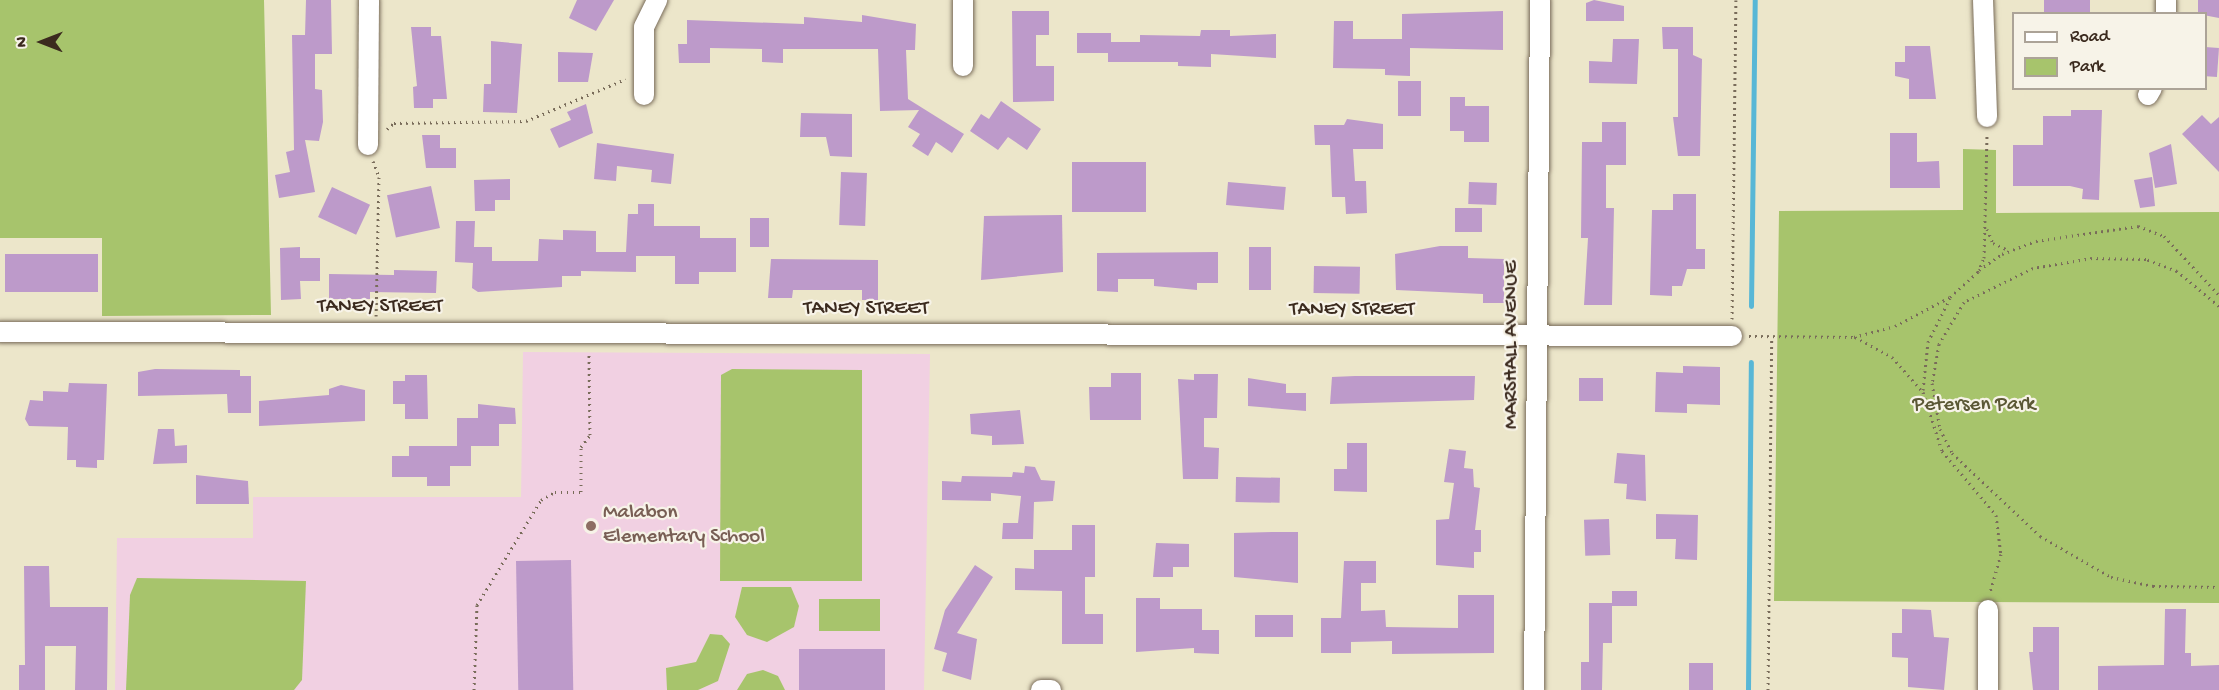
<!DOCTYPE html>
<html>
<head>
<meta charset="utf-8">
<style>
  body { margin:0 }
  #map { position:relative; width:2219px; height:690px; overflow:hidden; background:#ece6ca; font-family:"Gochi Hand",sans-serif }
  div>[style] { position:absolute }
  .built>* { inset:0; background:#f1d0e2 }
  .green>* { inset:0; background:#a7c46c; transform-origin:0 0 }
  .stream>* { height:5px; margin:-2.5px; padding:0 2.5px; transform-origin:2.5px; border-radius:2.5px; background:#58b7d6 }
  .building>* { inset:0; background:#bd9aca; transform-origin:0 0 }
  .path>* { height:3px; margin-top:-1.5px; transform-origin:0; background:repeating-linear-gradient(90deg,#796c5a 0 1.5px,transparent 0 6px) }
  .roads { filter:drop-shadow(0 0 2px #796c5a) drop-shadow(0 0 2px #796c5a) }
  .minor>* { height:20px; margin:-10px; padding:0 10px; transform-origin:10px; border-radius:10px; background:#fff }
  .dots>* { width:16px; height:16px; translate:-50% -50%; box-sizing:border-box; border:3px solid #f7f3e8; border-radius:50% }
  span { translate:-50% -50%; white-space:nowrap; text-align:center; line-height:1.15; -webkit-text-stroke:4.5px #f7f3e8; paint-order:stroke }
  .street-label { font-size:21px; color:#3b2a1e }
  .park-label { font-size:21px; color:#5b5835 }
  .education-label { font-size:21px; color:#785e54 }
  .left { translate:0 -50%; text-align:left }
  .legend { position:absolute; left:2012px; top:12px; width:195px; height:78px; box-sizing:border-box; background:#f7f3e8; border:2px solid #aca397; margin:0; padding:8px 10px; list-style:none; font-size:18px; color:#3b2a1e }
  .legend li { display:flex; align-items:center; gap:12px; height:30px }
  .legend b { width:30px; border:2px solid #aca397 }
  .north { position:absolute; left:12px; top:12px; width:60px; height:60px; -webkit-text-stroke:4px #f7f3e8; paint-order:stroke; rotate:270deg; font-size:16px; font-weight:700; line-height:24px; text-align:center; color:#3b2a1e }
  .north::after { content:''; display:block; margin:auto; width:21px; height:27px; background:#3b2a1e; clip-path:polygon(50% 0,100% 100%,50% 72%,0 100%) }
</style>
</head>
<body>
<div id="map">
  <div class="built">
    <div style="clip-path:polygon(523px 352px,930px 354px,924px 690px,115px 690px,117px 538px,253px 538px,253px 497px,521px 497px)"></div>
  </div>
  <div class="green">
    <div style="clip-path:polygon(0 0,264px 0,271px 315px,102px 316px,102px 238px,0 238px)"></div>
    <div style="clip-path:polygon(1963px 149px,1996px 150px,1996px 213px,2219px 212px,2219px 603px,1774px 601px,1779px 211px,1963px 210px)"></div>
    <div style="clip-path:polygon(732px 369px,862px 370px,862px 581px,720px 581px,721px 375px)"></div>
    <div style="clip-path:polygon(137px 578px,306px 581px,302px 680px,294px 690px,126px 690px,130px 595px)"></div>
    <div style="clip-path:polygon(742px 587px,791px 587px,799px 606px,794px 627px,767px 642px,747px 635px,735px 617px)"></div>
    <div style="left:880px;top:599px;width:32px;height:61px;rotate:90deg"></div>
    <div style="clip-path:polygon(710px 634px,722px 635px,730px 644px,718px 681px,698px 690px,667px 690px,666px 668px,696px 662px)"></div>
    <div style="clip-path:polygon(763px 670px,778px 676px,785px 690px,737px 690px,747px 674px)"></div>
  </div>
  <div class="stream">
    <div style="left:1751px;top:306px;width:306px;rotate:-89.3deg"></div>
    <div style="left:1748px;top:690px;width:328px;rotate:-89.5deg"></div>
  </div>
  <div class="building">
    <div style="clip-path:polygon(306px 0,331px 0,332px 54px,315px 54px,315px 89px,322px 90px,323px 122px,319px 141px,305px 140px,315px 192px,279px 198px,275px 175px,290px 172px,286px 152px,294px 150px,292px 35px,305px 35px)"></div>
    <div style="clip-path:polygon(577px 0,614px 0,596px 31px,569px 18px)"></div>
    <div style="clip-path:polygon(1594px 0,1624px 6px,1624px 21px,1586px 21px,1586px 3px)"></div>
    <div style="left:2044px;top:0;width:46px;height:14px"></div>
    <div style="clip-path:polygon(2198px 0,2219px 0,2219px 18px,2198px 14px)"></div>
    <div style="clip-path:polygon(1012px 11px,1049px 11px,1049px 35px,1036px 35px,1036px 66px,1054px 66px,1054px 101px,1013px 102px)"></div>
    <div style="clip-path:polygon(1503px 11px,1503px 50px,1410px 48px,1410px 76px,1385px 75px,1385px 69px,1333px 68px,1334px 21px,1353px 21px,1353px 39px,1402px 39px,1402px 14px)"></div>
    <div style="clip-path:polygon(862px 15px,916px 24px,915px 50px,906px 50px,908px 99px,964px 134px,952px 153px,936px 142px,928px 156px,912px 146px,920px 134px,908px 127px,919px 110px,880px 111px,878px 49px,783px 49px,783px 63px,762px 62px,762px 49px,710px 48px,710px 63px,679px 63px,678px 44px,687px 44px,687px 20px,804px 24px,804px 17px,862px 22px)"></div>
    <div style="clip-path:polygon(411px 27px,431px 27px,431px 36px,441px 36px,447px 99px,433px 99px,433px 108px,414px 108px,413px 87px,417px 86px)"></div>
    <div style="clip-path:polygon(1662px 27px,1693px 27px,1693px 55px,1702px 59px,1700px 156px,1678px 156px,1673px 117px,1678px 117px,1678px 49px,1663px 49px)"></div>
    <div style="clip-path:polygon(1201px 30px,1230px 30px,1230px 36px,1276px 34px,1276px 58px,1211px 54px,1211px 67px,1178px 66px,1178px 62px,1108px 62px,1108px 53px,1077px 53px,1077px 33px,1111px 33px,1111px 42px,1140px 42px,1140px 35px,1200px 36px)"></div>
    <div style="clip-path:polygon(1613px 39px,1639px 39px,1637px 84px,1589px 83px,1589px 61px,1612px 62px)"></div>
    <div style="clip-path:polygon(491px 41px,522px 44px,517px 113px,483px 112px,484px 84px,491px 84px)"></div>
    <div style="clip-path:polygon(1905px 46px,1930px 46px,1936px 99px,1909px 99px,1909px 79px,1895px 76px,1895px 62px,1905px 62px)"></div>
    <div style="left:2205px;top:47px;width:14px;height:29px;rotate:4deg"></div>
    <div style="clip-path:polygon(558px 52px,593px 53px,588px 82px,558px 82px)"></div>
    <div style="left:1398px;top:81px;width:23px;height:35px"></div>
    <div style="clip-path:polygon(1450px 97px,1465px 97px,1465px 106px,1489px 106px,1489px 142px,1464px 142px,1464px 131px,1450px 131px)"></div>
    <div style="clip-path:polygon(1001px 101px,1041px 129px,1027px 150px,1008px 137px,998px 150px,970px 131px,981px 114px,989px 119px)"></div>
    <div style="clip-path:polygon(586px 104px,593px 133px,559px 148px,550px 129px,571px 120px,567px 112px)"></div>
    <div style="clip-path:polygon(2071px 110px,2102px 110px,2099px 200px,2082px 199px,2083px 189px,2070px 186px,2013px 186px,2013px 145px,2043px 145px,2043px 116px,2071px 116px)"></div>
    <div style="clip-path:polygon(801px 113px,852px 114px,852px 157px,830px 156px,826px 137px,800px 137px)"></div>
    <div style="clip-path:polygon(2202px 115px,2211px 124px,2219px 117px,2219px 172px,2182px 134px)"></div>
    <div style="clip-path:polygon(1347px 119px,1383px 124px,1383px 149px,1353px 149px,1355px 181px,1366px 181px,1367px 213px,1346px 214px,1345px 197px,1332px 197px,1330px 145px,1315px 145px,1314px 125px,1344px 125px)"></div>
    <div style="clip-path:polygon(1602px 122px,1626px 122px,1626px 165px,1606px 165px,1606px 208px,1614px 208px,1612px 305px,1584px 305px,1588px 238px,1581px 238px,1582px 142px,1602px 142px)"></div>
    <div style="clip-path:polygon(1890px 133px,1917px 133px,1917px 162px,1939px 161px,1940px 188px,1890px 188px)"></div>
    <div style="clip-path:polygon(422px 135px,440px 135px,440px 148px,456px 148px,456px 168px,426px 168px)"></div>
    <div style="clip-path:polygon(597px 143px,674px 154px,671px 184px,651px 182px,652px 170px,617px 166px,616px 181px,594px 179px)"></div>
    <div style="clip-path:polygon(2171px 144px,2177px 184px,2155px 188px,2149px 153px)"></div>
    <div style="left:1072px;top:162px;width:74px;height:50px"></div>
    <div style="left:841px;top:172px;width:26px;height:53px;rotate:2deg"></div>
    <div style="clip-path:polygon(2152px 177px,2155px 206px,2140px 208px,2134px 180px)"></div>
    <div style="clip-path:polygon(510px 179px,510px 200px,495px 200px,495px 211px,475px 211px,474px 180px)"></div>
    <div style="left:1228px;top:182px;width:58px;height:23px;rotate:5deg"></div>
    <div style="left:1469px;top:182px;width:28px;height:22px;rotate:2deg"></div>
    <div style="left:431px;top:186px;width:43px;height:45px;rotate:78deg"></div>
    <div style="left:332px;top:187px;width:42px;height:33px;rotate:25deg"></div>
    <div style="clip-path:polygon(1673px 194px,1696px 194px,1696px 249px,1705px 249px,1705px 269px,1687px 269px,1682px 286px,1672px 286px,1672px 296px,1650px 295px,1652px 210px,1673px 210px)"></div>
    <div style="clip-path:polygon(638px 204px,654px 204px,654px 226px,700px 226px,700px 238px,736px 238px,736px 272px,699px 272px,699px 284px,675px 284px,675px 256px,636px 256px,636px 272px,581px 271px,581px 276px,562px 276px,562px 287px,478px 292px,472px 288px,473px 263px,455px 262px,456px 221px,475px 221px,474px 247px,492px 247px,492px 261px,538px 261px,539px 239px,563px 240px,563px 230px,596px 231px,596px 252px,626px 252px,628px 214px,638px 214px)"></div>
    <div style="left:1455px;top:208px;width:27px;height:24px"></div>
    <div style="clip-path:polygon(1062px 215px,1063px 272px,981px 280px,984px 216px)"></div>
    <div style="left:750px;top:218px;width:19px;height:29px"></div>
    <div style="clip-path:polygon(1440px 246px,1468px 246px,1468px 258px,1504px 259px,1504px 303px,1483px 303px,1483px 294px,1396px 290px,1395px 254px)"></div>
    <div style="clip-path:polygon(300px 247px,300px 258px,320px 258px,320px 281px,300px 281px,301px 299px,281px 300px,280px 248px)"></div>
    <div style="left:1271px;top:247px;width:43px;height:22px;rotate:90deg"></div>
    <div style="clip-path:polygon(1218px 252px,1218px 283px,1197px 283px,1197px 290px,1154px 286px,1154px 279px,1118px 279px,1118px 292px,1097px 291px,1097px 253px)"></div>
    <div style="left:5px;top:254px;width:93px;height:38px"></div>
    <div style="clip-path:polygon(771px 259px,878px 260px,878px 300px,862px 300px,862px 290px,793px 290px,792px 298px,768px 298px)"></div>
    <div style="left:1314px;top:266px;width:46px;height:27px;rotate:1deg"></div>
    <div style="clip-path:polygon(394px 270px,437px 271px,436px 293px,370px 292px,370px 299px,329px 299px,329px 274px,394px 275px)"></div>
    <div style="clip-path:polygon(1683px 366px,1720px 367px,1720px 405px,1687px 404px,1687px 413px,1655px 412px,1656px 372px,1683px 373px)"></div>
    <div style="clip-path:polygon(155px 369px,240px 370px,240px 376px,251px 376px,251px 413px,228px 413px,227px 394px,138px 396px,138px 372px)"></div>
    <div style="clip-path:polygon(1111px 373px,1141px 373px,1141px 420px,1090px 420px,1089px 387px,1111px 387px)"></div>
    <div style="clip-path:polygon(1194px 374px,1218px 374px,1217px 418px,1204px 418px,1204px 447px,1219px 448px,1218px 479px,1183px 479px,1178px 379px,1194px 380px)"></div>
    <div style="clip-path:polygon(405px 375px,427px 375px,428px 419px,405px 419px,405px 404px,393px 404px,393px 381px,405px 381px)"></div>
    <div style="clip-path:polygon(1355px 376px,1475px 376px,1474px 400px,1330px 404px,1332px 377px)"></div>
    <div style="clip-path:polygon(1248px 378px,1286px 384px,1286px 393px,1306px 393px,1306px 411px,1248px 406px)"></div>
    <div style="left:1579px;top:378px;width:24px;height:23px"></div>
    <div style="clip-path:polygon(69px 383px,107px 384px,104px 460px,97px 460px,97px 468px,76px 467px,76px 460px,67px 460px,68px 427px,29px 426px,25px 419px,30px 400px,43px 401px,43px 391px,68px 392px)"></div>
    <div style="clip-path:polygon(341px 385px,365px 390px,365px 421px,259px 426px,259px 401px,329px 395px,329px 389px)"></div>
    <div style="clip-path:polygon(478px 404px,515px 408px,516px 424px,499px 424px,499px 446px,471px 446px,471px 466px,450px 466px,450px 486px,427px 486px,427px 477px,392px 477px,392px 456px,409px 456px,409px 446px,457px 446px,457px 418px,478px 418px)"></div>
    <div style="clip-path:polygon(1020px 410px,1024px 444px,992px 445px,992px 436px,971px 434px,970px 414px)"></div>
    <div style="clip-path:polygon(158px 429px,174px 429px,175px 446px,187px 445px,187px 463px,153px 464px)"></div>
    <div style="clip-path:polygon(1347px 443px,1367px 443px,1367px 492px,1334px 491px,1334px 469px,1347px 469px)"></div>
    <div style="clip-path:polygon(1449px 449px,1466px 451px,1464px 468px,1473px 469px,1474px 487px,1480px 488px,1475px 530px,1481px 530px,1481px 552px,1474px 552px,1474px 568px,1436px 565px,1436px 520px,1449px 519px,1454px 483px,1444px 482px)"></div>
    <div style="clip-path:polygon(1617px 453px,1645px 455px,1646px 501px,1626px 499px,1627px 484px,1614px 483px)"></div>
    <div style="clip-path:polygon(1025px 466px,1035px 467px,1041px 480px,1055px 481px,1053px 501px,1034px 502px,1033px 539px,1002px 539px,1003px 523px,1018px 523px,1021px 496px,991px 493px,991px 501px,942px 500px,942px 481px,961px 482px,962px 476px,1012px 477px,1013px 472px,1024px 473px)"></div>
    <div style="clip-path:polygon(196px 475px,248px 481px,249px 504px,196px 504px)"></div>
    <div style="left:1236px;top:477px;width:44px;height:25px;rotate:1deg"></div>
    <div style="clip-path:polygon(1656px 514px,1698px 515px,1697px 560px,1675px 559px,1676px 539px,1656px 539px)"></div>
    <div style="left:1609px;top:519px;width:36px;height:25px;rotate:88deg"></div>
    <div style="clip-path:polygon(1072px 525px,1095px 525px,1095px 577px,1085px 577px,1085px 614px,1103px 614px,1103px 644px,1062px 644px,1062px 591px,1015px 590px,1015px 568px,1034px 569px,1034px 550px,1072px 550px)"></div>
    <div style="clip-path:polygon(1275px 532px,1298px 532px,1298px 583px,1234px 577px,1234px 533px)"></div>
    <div style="clip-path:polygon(1156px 543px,1189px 544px,1189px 567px,1173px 567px,1173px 577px,1153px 577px)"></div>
    <div style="left:571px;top:560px;width:130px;height:55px;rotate:89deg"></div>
    <div style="clip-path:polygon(1344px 561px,1376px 561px,1376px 583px,1361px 583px,1361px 611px,1385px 610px,1386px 627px,1458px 628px,1458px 595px,1494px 595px,1494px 653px,1392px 654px,1392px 641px,1351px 642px,1351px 653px,1321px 653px,1321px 618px,1341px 618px)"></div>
    <div style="clip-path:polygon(975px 565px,993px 577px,957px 633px,977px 639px,971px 680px,942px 671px,947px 653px,934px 649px,945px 610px)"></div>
    <div style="clip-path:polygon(24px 566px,49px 566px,50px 607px,108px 607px,107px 690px,75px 690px,76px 646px,45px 646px,45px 690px,19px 690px,19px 665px,25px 665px)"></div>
    <div style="clip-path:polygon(1612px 591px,1637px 591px,1637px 606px,1612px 606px,1612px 643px,1603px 643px,1602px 690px,1581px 690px,1581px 662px,1589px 662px,1589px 603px,1612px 603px)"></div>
    <div style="clip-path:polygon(1136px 598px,1160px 598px,1160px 609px,1202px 609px,1202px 630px,1219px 630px,1219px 654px,1194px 653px,1194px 648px,1136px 652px)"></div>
    <div style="clip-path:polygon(1902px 609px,1931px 610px,1934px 637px,1949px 638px,1944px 690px,1908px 687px,1908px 658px,1892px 657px,1892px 633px,1902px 633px)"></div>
    <div style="clip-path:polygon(2165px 609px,2186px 609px,2185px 653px,2191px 653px,2191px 666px,2219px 665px,2219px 690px,2098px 690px,2098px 666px,2164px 665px)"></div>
    <div style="left:1293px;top:615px;width:22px;height:38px;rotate:90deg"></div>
    <div style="clip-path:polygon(2033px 627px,2059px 627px,2059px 690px,2033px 690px,2029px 652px,2033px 652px)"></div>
    <div style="left:799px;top:649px;width:86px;height:41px"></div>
    <div style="left:1689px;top:663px;width:24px;height:27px"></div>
  </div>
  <div class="path">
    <div style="left:387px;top:129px;width:9px;rotate:-41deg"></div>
    <div style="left:394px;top:123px;width:132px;rotate:-0.9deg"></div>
    <div style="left:526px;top:121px;width:108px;rotate:-22.8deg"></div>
    <div style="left:373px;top:161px;width:17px;rotate:69deg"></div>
    <div style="left:379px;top:177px;width:139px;rotate:91.2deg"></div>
    <div style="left:1987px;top:229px;width:15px;rotate:67deg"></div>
    <div style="left:1993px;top:243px;width:17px;rotate:25deg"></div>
    <div style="left:1979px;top:270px;width:28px;rotate:-35deg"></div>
    <div style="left:2002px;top:254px;width:36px;rotate:-21deg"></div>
    <div style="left:2036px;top:241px;width:103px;rotate:-8.4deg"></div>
    <div style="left:2138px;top:226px;width:28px;rotate:21deg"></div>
    <div style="left:2164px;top:236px;width:81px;rotate:47deg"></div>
    <div style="left:2219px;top:306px;width:55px;rotate:-140.2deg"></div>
    <div style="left:2177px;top:271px;width:33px;rotate:-159deg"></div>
    <div style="left:2146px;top:259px;width:54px;rotate:-178.9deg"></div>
    <div style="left:2092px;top:258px;width:60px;rotate:170.4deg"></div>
    <div style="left:2033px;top:268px;width:77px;rotate:153.8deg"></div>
    <div style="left:1964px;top:302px;width:49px;rotate:120.8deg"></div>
    <div style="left:1939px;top:344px;width:40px;rotate:100deg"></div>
    <div style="left:1932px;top:383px;width:47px;rotate:80.1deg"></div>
    <div style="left:1940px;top:429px;width:27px;rotate:63deg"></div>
    <div style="left:1952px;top:453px;width:121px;rotate:43.3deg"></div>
    <div style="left:2040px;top:536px;width:82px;rotate:30deg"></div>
    <div style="left:2111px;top:577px;width:43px;rotate:12.1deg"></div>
    <div style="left:2153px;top:586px;width:66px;rotate:0.9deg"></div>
    <div style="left:1732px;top:319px;width:319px;rotate:-89.3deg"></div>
    <div style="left:1749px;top:336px;width:105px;rotate:0.5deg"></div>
    <div style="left:1854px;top:337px;width:42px;rotate:-15deg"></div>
    <div style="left:1895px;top:326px;width:62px;rotate:-27.8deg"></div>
    <div style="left:1950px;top:297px;width:38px;rotate:-42deg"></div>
    <div style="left:1978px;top:272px;width:15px;rotate:-67deg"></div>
    <div style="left:1984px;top:258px;width:124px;rotate:-88.6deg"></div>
    <div style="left:1855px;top:337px;width:42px;rotate:28.4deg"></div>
    <div style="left:1892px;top:357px;width:47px;rotate:48.5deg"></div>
    <div style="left:1923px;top:392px;width:62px;rotate:72.1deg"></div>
    <div style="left:1942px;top:451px;width:84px;rotate:49.8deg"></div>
    <div style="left:1996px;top:515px;width:39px;rotate:83deg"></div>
    <div style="left:2001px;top:554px;width:40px;rotate:106deg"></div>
    <div style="left:1923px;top:390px;width:48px;rotate:-84.1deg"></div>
    <div style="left:1928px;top:342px;width:49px;rotate:-63.4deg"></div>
    <div style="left:474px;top:690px;width:85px;rotate:-88deg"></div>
    <div style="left:477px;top:605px;width:123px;rotate:-58.6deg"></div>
    <div style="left:541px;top:500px;width:16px;rotate:-30deg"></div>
    <div style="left:555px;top:492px;width:26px"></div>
    <div style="left:581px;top:492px;width:45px;rotate:-90deg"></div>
    <div style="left:581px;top:447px;width:15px;rotate:-53deg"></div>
    <div style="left:590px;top:435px;width:83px;rotate:-90.7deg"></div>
    <div style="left:1768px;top:690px;width:353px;rotate:-89.4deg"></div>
  </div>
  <div class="roads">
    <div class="minor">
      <div style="left:1983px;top:0;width:117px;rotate:88deg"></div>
      <div style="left:2166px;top:14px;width:14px;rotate:-90deg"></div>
      <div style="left:963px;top:66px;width:66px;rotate:-90deg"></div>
      <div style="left:644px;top:95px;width:68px;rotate:-90deg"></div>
      <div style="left:644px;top:27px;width:30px;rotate:-64deg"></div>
      <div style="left:2148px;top:95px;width:8px;rotate:-60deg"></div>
      <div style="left:368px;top:145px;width:145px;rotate:-89.6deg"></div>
      <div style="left:0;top:332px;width:1732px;rotate:0.13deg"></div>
      <div style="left:1041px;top:690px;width:10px"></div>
      <div style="left:1534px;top:690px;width:690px;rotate:-89.5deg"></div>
      <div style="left:1988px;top:690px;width:80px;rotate:-90deg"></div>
    </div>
  </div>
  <div class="dots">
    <div style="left:591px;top:526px;background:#8d6e63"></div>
  </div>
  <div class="street-label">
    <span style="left:380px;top:308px">TANEY STREET</span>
    <span style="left:866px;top:310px">TANEY STREET</span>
    <span style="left:1352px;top:311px">TANEY STREET</span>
    <span style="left:1513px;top:345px;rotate:-90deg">MARSHALL AVENUE</span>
  </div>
  <div class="park-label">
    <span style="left:1974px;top:406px">Petersen Park</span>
  </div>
  <div class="education-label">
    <span class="left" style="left:603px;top:526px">Malabon<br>Elementary School</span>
  </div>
  <ul class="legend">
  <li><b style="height:8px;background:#fff"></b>Road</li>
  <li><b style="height:16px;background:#a7c46c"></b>Park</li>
  </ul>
  <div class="north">N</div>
</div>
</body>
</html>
